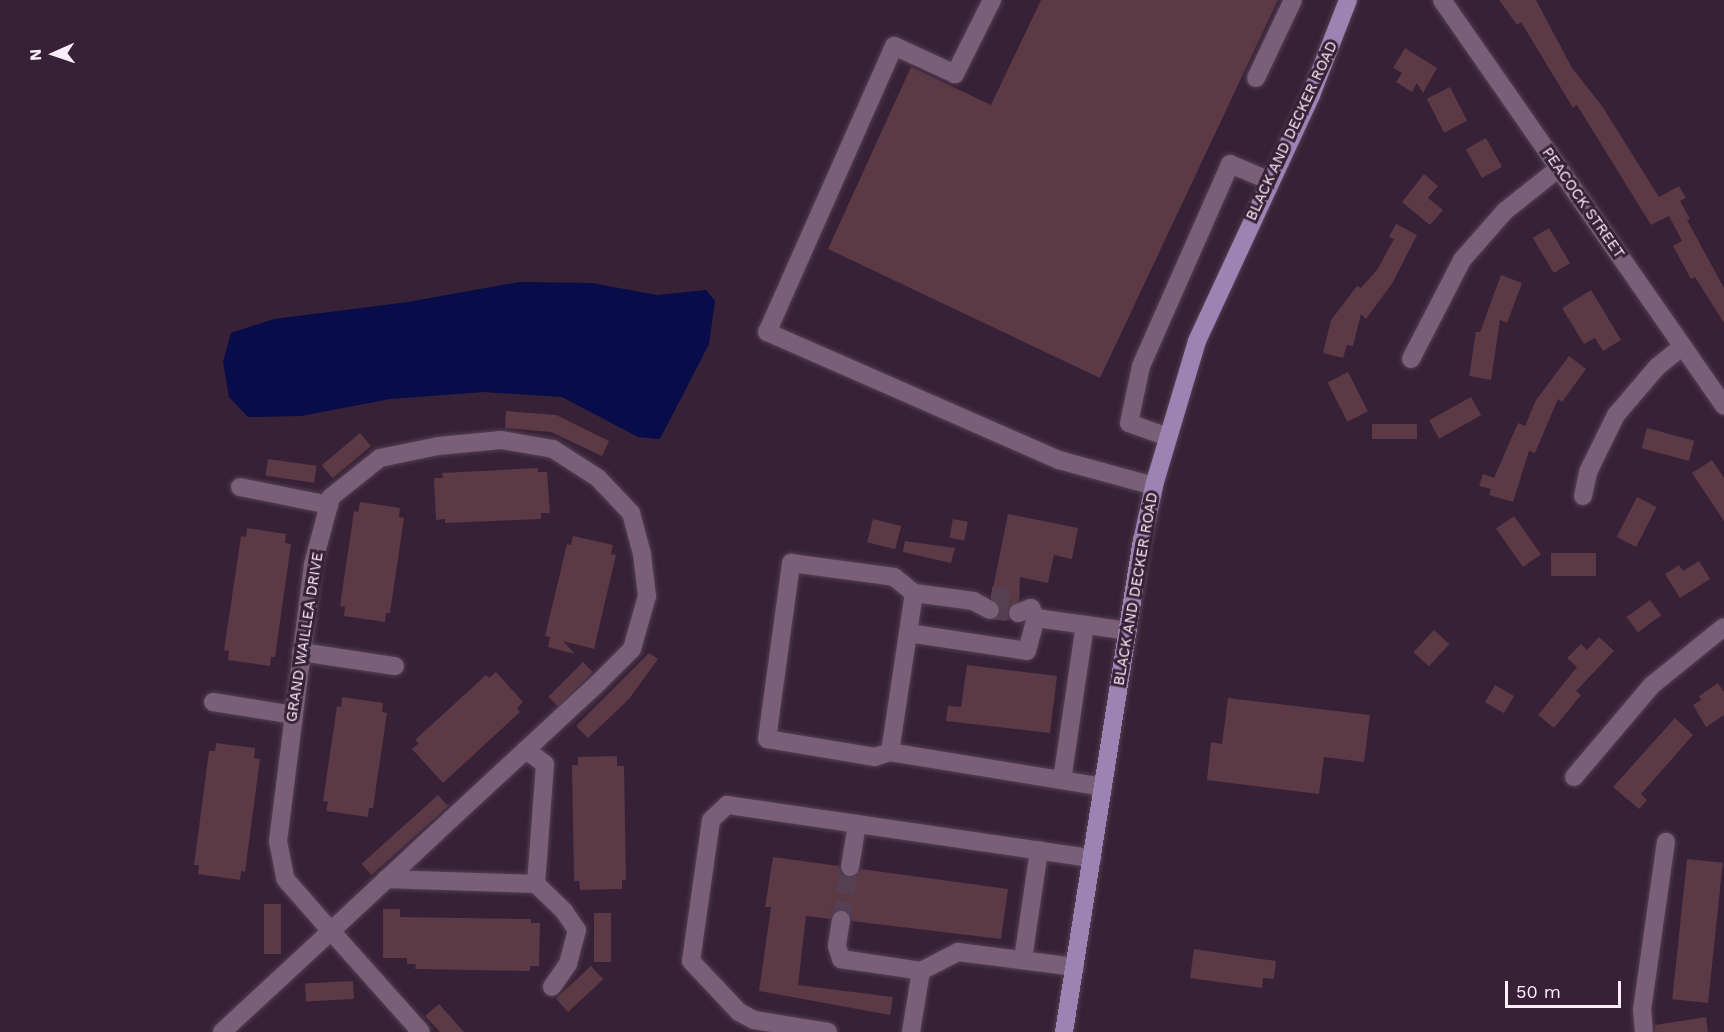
<!DOCTYPE html>
<html>
<head>
<meta charset="utf-8">
<style>
  body { margin:0 }
  #map { position:relative; width:1724px; height:1032px; overflow:hidden; background:#372136; font-family:"Work Sans",sans-serif }
  div>[style] { position:absolute }
  .water>* { inset:0; background:#080c48 }
  .building>* { inset:0; background:#5b3945; transform-origin:0 0 }
  .minor-tunnel>* { height:18px; margin-top:-9px; transform-origin:0; background:repeating-linear-gradient(90deg,#554054 0 18px,transparent 0 27px) }
  .roads { filter:drop-shadow(0 0 2px #534052) drop-shadow(0 0 2px #534052) }
  .minor>* { height:18px; margin:-9px; padding:0 9px; transform-origin:9px; border-radius:9px; background:#795f77 }
  .major>* { height:18px; margin:-9px; padding:0 9px; transform-origin:9px; border-radius:9px; background:#9b84b4 }
  span { translate:-50% -50%; white-space:nowrap; text-align:center; line-height:1.15; -webkit-text-stroke:6px #372136; paint-order:stroke }
  .street-label { font-size:15px; color:#fcedfb }
  .north { position:absolute; left:24px; top:24px; width:60px; height:60px; -webkit-text-stroke:4px #372136; paint-order:stroke; rotate:267deg; font-size:16px; font-weight:700; line-height:24px; text-align:center; color:#fcedfb }
  .north::after { content:''; display:block; margin:auto; width:21px; height:27px; background:#fcedfb; clip-path:polygon(50% 0,100% 100%,50% 72%,0 100%) }
  .scale { position:absolute; left:1505px; top:981px; width:116px; height:27px; box-sizing:border-box; border:3px solid #fcedfb; border-top:0; padding-left:8px; font-size:18px; line-height:21px; white-space:nowrap; color:#fcedfb; -webkit-text-stroke:4px #372136; paint-order:stroke }
</style>
</head>
<body>
<div id="map">
  <div class="water">
    <div style="clip-path:polygon(519px 282px,592px 283px,657px 295px,706px 290px,715px 301px,709px 344px,660px 439px,638px 437px,562px 397px,484px 392px,390px 399px,301px 416px,248px 417px,229px 397px,223px 362px,231px 333px,274px 319px,408px 302px)"></div>
  </div>
  <div class="building">
    <div style="clip-path:polygon(1041px 0,1278px 0,1100px 378px,828px 249px,911px 67px,991px 105px)"></div>
    <div style="clip-path:polygon(1499px 0,1536px 0,1572px 68px,1602px 106px,1659px 197px,1679px 186px,1686px 198px,1680px 201px,1690px 219px,1687px 220px,1724px 288px,1724px 323px,1695px 277px,1691px 279px,1673px 246px,1682px 241px,1669px 216px,1651px 225px,1577px 105px,1573px 108px,1521px 22px,1517px 25px)"></div>
    <div style="clip-path:polygon(1405px 48px,1437px 68px,1423px 93px,1417px 83px,1412px 92px,1396px 82px,1402px 73px,1393px 68px)"></div>
    <div style="left:1450px;top:87px;width:38px;height:26px;rotate:63deg"></div>
    <div style="left:1486px;top:138px;width:33px;height:23px;rotate:61deg"></div>
    <div style="clip-path:polygon(1424px 174px,1438px 186px,1428px 198px,1443px 210px,1430px 225px,1402px 202px)"></div>
    <div style="clip-path:polygon(1396px 224px,1417px 235px,1393px 282px,1366px 319px,1361px 314px,1353px 346px,1347px 345px,1343px 358px,1323px 353px,1331px 320px,1357px 286px,1361px 288px,1377px 270px,1394px 239px,1389px 237px)"></div>
    <div style="left:1549px;top:228px;width:41px;height:19px;rotate:59deg"></div>
    <div style="clip-path:polygon(1501px 275px,1522px 283px,1507px 323px,1500px 320px,1491px 380px,1469px 376px,1476px 332px,1480px 332px)"></div>
    <div style="clip-path:polygon(1591px 290px,1621px 340px,1603px 351px,1595px 338px,1584px 344px,1562px 308px)"></div>
    <div style="clip-path:polygon(1569px 356px,1586px 369px,1562px 402px,1558px 399px,1535px 453px,1529px 451px,1513px 502px,1489px 495px,1491px 489px,1479px 486px,1483px 474px,1494px 478px,1518px 423px,1525px 426px,1536px 400px)"></div>
    <div style="left:1348px;top:372px;width:44px;height:23px;rotate:63deg"></div>
    <div style="left:1471px;top:397px;width:21px;height:48px;rotate:61deg"></div>
    <div style="clip-path:polygon(506px 411px,556px 415px,609px 441px,602px 456px,551px 432px,505px 428px)"></div>
    <div style="left:1372px;top:424px;width:45px;height:15px"></div>
    <div style="left:1647px;top:428px;width:49px;height:21px;rotate:15deg"></div>
    <div style="left:360px;top:433px;width:17px;height:50px;rotate:50deg"></div>
    <div style="left:268px;top:459px;width:49px;height:17px;rotate:8deg"></div>
    <div style="clip-path:polygon(1712px 460px,1724px 478px,1724px 521px,1692px 473px)"></div>
    <div style="clip-path:polygon(538px 468px,538px 472px,547px 472px,550px 513px,541px 513px,541px 519px,445px 523px,445px 519px,436px 520px,434px 478px,443px 478px,442px 473px)"></div>
    <div style="left:1637px;top:497px;width:22px;height:45px;rotate:27deg"></div>
    <div style="clip-path:polygon(360px 502px,400px 508px,399px 517px,404px 518px,390px 613px,386px 613px,385px 622px,344px 616px,345px 607px,340px 606px,354px 511px,358px 512px)"></div>
    <div style="clip-path:polygon(1008px 514px,1078px 528px,1072px 559px,1054px 555px,1048px 583px,1020px 577px,1019px 601px,1007px 611px,1010px 620px,996px 619px,1001px 609px,991px 598px)"></div>
    <div style="left:1514px;top:516px;width:47px;height:22px;rotate:55deg"></div>
    <div style="left:873px;top:519px;width:29px;height:24px;rotate:14deg"></div>
    <div style="left:953px;top:519px;width:15px;height:19px;rotate:11deg"></div>
    <div style="clip-path:polygon(247px 528px,286px 534px,285px 543px,291px 544px,275px 657px,271px 657px,270px 666px,228px 660px,229px 651px,224px 650px,241px 536px,246px 537px)"></div>
    <div style="clip-path:polygon(573px 536px,613px 545px,611px 554px,616px 555px,594px 649px,563px 641px,575px 654px,548px 647px,550px 637px,545px 636px,567px 544px,571px 545px)"></div>
    <div style="clip-path:polygon(905px 541px,955px 548px,951px 563px,903px 552px)"></div>
    <div style="left:1596px;top:553px;width:23px;height:45px;rotate:90deg"></div>
    <div style="clip-path:polygon(1699px 561px,1710px 579px,1680px 598px,1665px 574px,1679px 565px,1683px 571px)"></div>
    <div style="left:1650px;top:600px;width:19px;height:29px;rotate:54deg"></div>
    <div style="left:1434px;top:630px;width:21px;height:30px;rotate:43deg"></div>
    <div style="clip-path:polygon(1599px 637px,1614px 651px,1576px 691px,1581px 695px,1554px 728px,1538px 715px,1577px 667px,1567px 658px,1581px 644px,1587px 650px)"></div>
    <div style="clip-path:polygon(649px 653px,658px 659px,629px 699px,588px 738px,576px 726px)"></div>
    <div style="left:583px;top:662px;width:14px;height:49px;rotate:45deg"></div>
    <div style="clip-path:polygon(967px 665px,1057px 676px,1050px 733px,946px 721px,948px 706px,961px 707px)"></div>
    <div style="clip-path:polygon(496px 672px,523px 702px,517px 708px,520px 712px,443px 783px,412px 749px,419px 743px,415px 740px,486px 675px,489px 678px)"></div>
    <div style="clip-path:polygon(1718px 683px,1724px 692px,1724px 715px,1706px 727px,1693px 705px,1701px 700px,1699px 696px)"></div>
    <div style="left:1495px;top:685px;width:22px;height:20px;rotate:30deg"></div>
    <div style="clip-path:polygon(342px 697px,383px 703px,382px 712px,387px 713px,373px 808px,369px 808px,368px 817px,326px 811px,328px 802px,323px 801px,337px 706px,341px 707px)"></div>
    <div style="clip-path:polygon(1228px 698px,1370px 715px,1364px 762px,1324px 757px,1319px 794px,1207px 780px,1211px 742px,1222px 744px)"></div>
    <div style="clip-path:polygon(1675px 718px,1693px 735px,1641px 794px,1647px 800px,1639px 809px,1613px 787px)"></div>
    <div style="clip-path:polygon(216px 743px,255px 748px,254px 758px,260px 759px,245px 872px,241px 871px,240px 880px,198px 874px,199px 865px,194px 865px,209px 751px,215px 751px)"></div>
    <div style="clip-path:polygon(617px 756px,617px 766px,624px 766px,626px 880px,622px 880px,622px 889px,580px 890px,579px 881px,574px 881px,572px 765px,578px 765px,578px 757px)"></div>
    <div style="left:438px;top:795px;width:15px;height:103px;rotate:48deg"></div>
    <div style="clip-path:polygon(773px 857px,839px 866px,842px 875px,849px 878px,861px 869px,1008px 889px,1001px 939px,852px 921px,848px 912px,842px 909px,830px 919px,806px 916px,798px 985px,893px 997px,890px 1015px,759px 991px,771px 907px,765px 907px)"></div>
    <div style="left:1687px;top:859px;width:36px;height:141px;rotate:6deg"></div>
    <div style="left:264px;top:904px;width:17px;height:50px"></div>
    <div style="clip-path:polygon(383px 909px,400px 909px,400px 917px,531px 919px,531px 923px,540px 923px,539px 966px,530px 966px,530px 971px,415px 969px,416px 964px,407px 964px,407px 958px,383px 958px)"></div>
    <div style="left:594px;top:913px;width:17px;height:49px"></div>
    <div style="clip-path:polygon(1194px 949px,1276px 961px,1274px 979px,1263px 978px,1262px 988px,1190px 978px)"></div>
    <div style="left:591px;top:966px;width:18px;height:48px;rotate:47deg"></div>
    <div style="left:353px;top:981px;width:18px;height:48px;rotate:87deg"></div>
    <div style="clip-path:polygon(439px 1004px,464px 1032px,440px 1032px,425px 1016px)"></div>
    <div style="clip-path:polygon(1706px 1017px,1708px 1032px,1655px 1032px,1655px 1025px)"></div>
  </div>
  <div class="minor-tunnel">
    <div style="left:991px;top:596px;width:28px;rotate:6deg"></div>
    <div style="left:990px;top:610px;width:28px;rotate:6deg"></div>
    <div style="left:841px;top:920px;width:54px;rotate:-80.4deg"></div>
  </div>
  <div class="roads">
    <div class="minor">
      <div style="left:992px;top:0;width:83px;rotate:116.6deg"></div>
      <div style="left:955px;top:74px;width:67px;rotate:-155.3deg"></div>
      <div style="left:894px;top:46px;width:313px;rotate:113.9deg"></div>
      <div style="left:767px;top:332px;width:319px;rotate:23.7deg"></div>
      <div style="left:1059px;top:460px;width:98px;rotate:15.3deg"></div>
      <div style="left:1442px;top:0;width:494px;rotate:55.2deg"></div>
      <div style="left:1256px;top:78px;width:86px;rotate:-64.6deg"></div>
      <div style="left:1411px;top:359px;width:111px;rotate:-62.7deg"></div>
      <div style="left:1462px;top:260px;width:65px;rotate:-48.7deg"></div>
      <div style="left:1505px;top:211px;width:69px;rotate:-38.5deg"></div>
      <div style="left:1168px;top:437px;width:41px;rotate:-160.3deg"></div>
      <div style="left:1129px;top:423px;width:58px;rotate:-78.1deg"></div>
      <div style="left:1141px;top:366px;width:221px;rotate:-66.2deg"></div>
      <div style="left:1230px;top:164px;width:43px;rotate:23deg"></div>
      <div style="left:240px;top:487px;width:91px;rotate:11.4deg"></div>
      <div style="left:1583px;top:496px;width:25px;rotate:-78deg"></div>
      <div style="left:1588px;top:472px;width:64px;rotate:-63.8deg"></div>
      <div style="left:1616px;top:415px;width:63px;rotate:-49.5deg"></div>
      <div style="left:1657px;top:367px;width:33px;rotate:-39deg"></div>
      <div style="left:1018px;top:613px;width:14px;rotate:-21deg"></div>
      <div style="left:1031px;top:608px;width:11px;rotate:63deg"></div>
      <div style="left:908px;top:633px;width:40px;rotate:-81.5deg"></div>
      <div style="left:301px;top:652px;width:95px;rotate:8.5deg"></div>
      <div style="left:213px;top:702px;width:81px;rotate:9.2deg"></div>
      <div style="left:890px;top:752px;width:16px;rotate:162deg"></div>
      <div style="left:875px;top:757px;width:109px;rotate:-170.5deg"></div>
      <div style="left:767px;top:739px;width:178px;rotate:-82.2deg"></div>
      <div style="left:791px;top:563px;width:104px;rotate:7.7deg"></div>
      <div style="left:894px;top:577px;width:26px;rotate:39deg"></div>
      <div style="left:914px;top:593px;width:60px;rotate:7.7deg"></div>
      <div style="left:973px;top:601px;width:19px;rotate:28deg"></div>
      <div style="left:1574px;top:777px;width:121px;rotate:-49.7deg"></div>
      <div style="left:1652px;top:685px;width:92px;rotate:-38.9deg"></div>
      <div style="left:1062px;top:780px;width:157px;rotate:-81.6deg"></div>
      <div style="left:1103px;top:787px;width:216px;rotate:-170.7deg"></div>
      <div style="left:890px;top:752px;width:120px;rotate:-81.4deg"></div>
      <div style="left:908px;top:633px;width:120px;rotate:8.6deg"></div>
      <div style="left:1027px;top:651px;width:34px;rotate:-75deg"></div>
      <div style="left:1036px;top:618px;width:93px;rotate:8deg"></div>
      <div style="left:850px;top:867px;width:44px;rotate:-80.8deg"></div>
      <div style="left:386px;top:879px;width:150px;rotate:1.9deg"></div>
      <div style="left:536px;top:884px;width:120px;rotate:-85.7deg"></div>
      <div style="left:545px;top:764px;width:24px;rotate:-144deg"></div>
      <div style="left:536px;top:884px;width:39px;rotate:44deg"></div>
      <div style="left:564px;top:911px;width:23px;rotate:56deg"></div>
      <div style="left:577px;top:930px;width:35px;rotate:105deg"></div>
      <div style="left:568px;top:964px;width:28px;rotate:125deg"></div>
      <div style="left:841px;top:920px;width:26px;rotate:99deg"></div>
      <div style="left:837px;top:946px;width:14px;rotate:73deg"></div>
      <div style="left:841px;top:959px;width:81px;rotate:8.5deg"></div>
      <div style="left:1023px;top:959px;width:110px;rotate:-81.6deg"></div>
      <div style="left:222px;top:1032px;width:149px;rotate:-42.8deg"></div>
      <div style="left:331px;top:931px;width:144px;rotate:-43deg"></div>
      <div style="left:436px;top:833px;width:221px;rotate:-42.8deg"></div>
      <div style="left:598px;top:683px;width:48px;rotate:-45deg"></div>
      <div style="left:632px;top:649px;width:55px;rotate:-74.2deg"></div>
      <div style="left:647px;top:596px;width:42px;rotate:-96.8deg"></div>
      <div style="left:642px;top:554px;width:42px;rotate:-105deg"></div>
      <div style="left:631px;top:513px;width:48px;rotate:-133.3deg"></div>
      <div style="left:598px;top:478px;width:54px;rotate:-147.2deg"></div>
      <div style="left:553px;top:449px;width:53px;rotate:-170.2deg"></div>
      <div style="left:501px;top:440px;width:63px;rotate:174.6deg"></div>
      <div style="left:438px;top:446px;width:59px;rotate:168.3deg"></div>
      <div style="left:380px;top:458px;width:63px;rotate:141.5deg"></div>
      <div style="left:331px;top:497px;width:69px;rotate:105deg"></div>
      <div style="left:313px;top:564px;width:279px;rotate:97.2deg"></div>
      <div style="left:278px;top:841px;width:38px;rotate:79deg"></div>
      <div style="left:285px;top:878px;width:4px;rotate:56deg"></div>
      <div style="left:287px;top:881px;width:67px;rotate:48.7deg"></div>
      <div style="left:331px;top:931px;width:135px;rotate:48.3deg"></div>
      <div style="left:828px;top:1032px;width:75px;rotate:-170.8deg"></div>
      <div style="left:754px;top:1020px;width:17px;rotate:-152deg"></div>
      <div style="left:739px;top:1012px;width:70px;rotate:-133.3deg"></div>
      <div style="left:691px;top:961px;width:142px;rotate:-81.9deg"></div>
      <div style="left:711px;top:820px;width:22px;rotate:-43deg"></div>
      <div style="left:727px;top:805px;width:369px;rotate:8.3deg"></div>
      <div style="left:911px;top:1032px;width:62px;rotate:-80.7deg"></div>
      <div style="left:921px;top:971px;width:42px;rotate:-27.2deg"></div>
      <div style="left:958px;top:952px;width:118px;rotate:7.3deg"></div>
      <div style="left:1644px;top:1032px;width:22px;rotate:-95deg"></div>
      <div style="left:1642px;top:1010px;width:170px;rotate:-81.9deg"></div>
    </div>
    <div class="major">
      <div style="left:1064px;top:1032px;width:497px;rotate:-81deg"></div>
      <div style="left:1142px;top:541px;width:60px;rotate:-77.6deg"></div>
      <div style="left:1155px;top:482px;width:147px;rotate:-73.4deg"></div>
      <div style="left:1197px;top:341px;width:271px;rotate:-65.1deg"></div>
      <div style="left:1311px;top:95px;width:102px;rotate:-68.7deg"></div>
    </div>
  </div>
  <div class="street-label">
    <span style="left:1292px;top:131px;rotate:-65deg">BLACK AND DECKER ROAD</span>
    <span style="left:1583px;top:203px;rotate:55deg">PEACOCK STREET</span>
    <span style="left:1136px;top:589px;rotate:-80deg">BLACK AND DECKER ROAD</span>
    <span style="left:305px;top:637px;rotate:-81deg">GRAND WAILLEA DRIVE</span>
  </div>
  <div class="north">N</div>
  <div class="scale">50 m</div>
</div>
</body>
</html>
